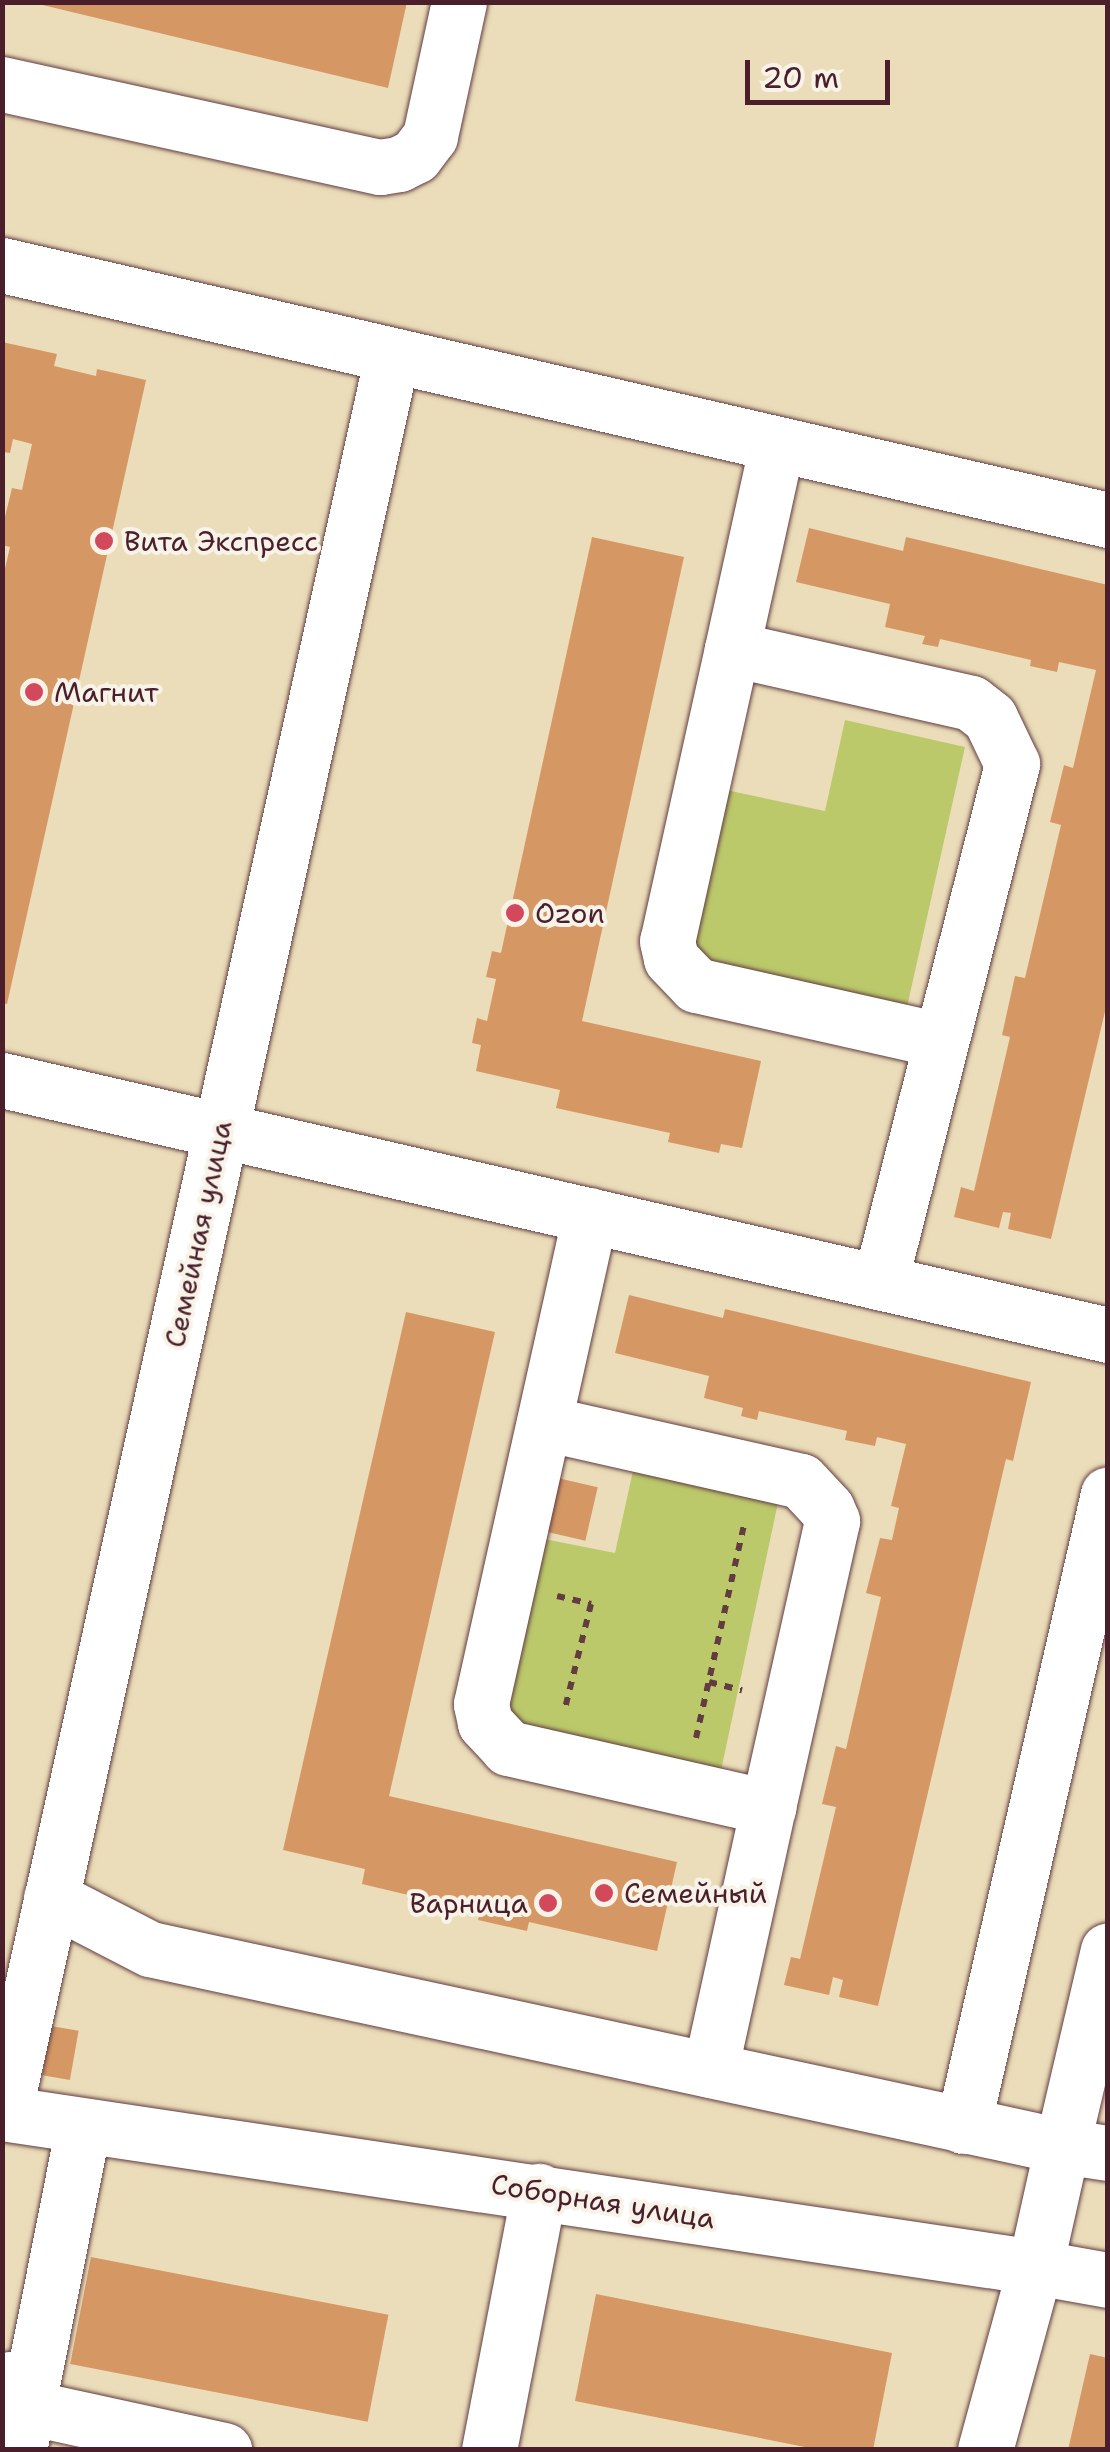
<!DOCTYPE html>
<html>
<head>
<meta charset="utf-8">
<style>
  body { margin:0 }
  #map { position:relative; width:1110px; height:2452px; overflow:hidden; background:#ebddb9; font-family:"Shantell Sans",sans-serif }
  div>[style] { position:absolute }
  .green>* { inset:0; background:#bcc96b }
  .building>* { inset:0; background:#d59865; transform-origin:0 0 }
  .path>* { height:6px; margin-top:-3px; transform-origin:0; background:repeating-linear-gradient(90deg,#623c40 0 8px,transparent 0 16px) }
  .roads { filter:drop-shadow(0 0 2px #623c40) drop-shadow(0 0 2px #623c40) }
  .minor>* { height:55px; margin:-27.5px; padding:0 27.5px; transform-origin:27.5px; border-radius:27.5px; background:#fff }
  .dots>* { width:28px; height:28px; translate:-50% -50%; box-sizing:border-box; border:5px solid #f7f3e8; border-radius:50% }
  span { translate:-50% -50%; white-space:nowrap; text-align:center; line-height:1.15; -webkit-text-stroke:8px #f7f3e8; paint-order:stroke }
  .poi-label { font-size:28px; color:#4a1f2b }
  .left { translate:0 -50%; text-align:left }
  .right { translate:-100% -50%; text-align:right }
  .street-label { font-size:28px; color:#4a1f2b }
  .frame { position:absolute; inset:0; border:5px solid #4a1f2b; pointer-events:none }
  .scale { position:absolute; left:745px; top:60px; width:145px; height:45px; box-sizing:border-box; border:5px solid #4a1f2b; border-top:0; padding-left:12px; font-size:30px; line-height:35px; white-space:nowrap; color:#4a1f2b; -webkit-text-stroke:8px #f7f3e8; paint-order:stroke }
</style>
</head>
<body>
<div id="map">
  <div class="green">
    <div style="clip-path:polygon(845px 720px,965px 747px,907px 1007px,689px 957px,726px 790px,825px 811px)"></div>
    <div style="clip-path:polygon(634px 1466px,779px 1498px,719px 1780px,498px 1733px,539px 1538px,615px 1553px)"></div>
  </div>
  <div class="building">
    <div style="clip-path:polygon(30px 2px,407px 2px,388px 88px)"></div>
    <div style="clip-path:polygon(2px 342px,57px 354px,54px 366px,96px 376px,97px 369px,146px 380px,7px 1004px,2px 1003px,2px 581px,10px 547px,2px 545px,2px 529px,12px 488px,22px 490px,32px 444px,13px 439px,10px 453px,2px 452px)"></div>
    <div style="clip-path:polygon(809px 528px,903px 551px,906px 537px,1108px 585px,1108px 999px,1051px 1239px,1008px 1229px,1011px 1213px,1003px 1212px,999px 1228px,954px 1217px,961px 1187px,974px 1191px,1010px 1037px,1002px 1035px,1015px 976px,1025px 978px,1061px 825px,1050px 822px,1064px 765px,1073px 768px,1096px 670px,1059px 662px,1057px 672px,1030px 666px,1031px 660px,940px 639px,938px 647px,922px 644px,925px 636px,885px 627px,890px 604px,796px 582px)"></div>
    <div style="clip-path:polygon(592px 537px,684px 557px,582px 1021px,761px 1061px,742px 1148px,721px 1144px,719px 1153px,668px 1142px,670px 1133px,556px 1108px,560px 1090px,476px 1071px,481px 1045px,472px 1043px,477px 1018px,487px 1021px,496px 979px,486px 977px,492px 951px,501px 953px)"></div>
    <div style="clip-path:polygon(629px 1295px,723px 1318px,725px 1309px,1031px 1382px,1013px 1461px,1006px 1459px,878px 2006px,839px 1997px,843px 1980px,833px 1977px,829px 1995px,784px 1985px,791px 1957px,800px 1959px,836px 1807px,822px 1804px,836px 1746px,846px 1749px,881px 1597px,866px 1593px,880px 1538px,892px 1540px,899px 1508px,891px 1506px,906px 1444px,877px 1437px,875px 1446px,845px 1440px,847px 1431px,759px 1411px,757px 1420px,741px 1416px,743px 1408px,704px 1398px,709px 1376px,615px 1353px)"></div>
    <div style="clip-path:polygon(406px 1312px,495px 1332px,389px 1796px,677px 1862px,657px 1951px,529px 1922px,527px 1931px,478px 1920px,480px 1912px,362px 1884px,365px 1869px,283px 1850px)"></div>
    <div style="left:549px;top:1476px;width:50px;height:55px;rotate:13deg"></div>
    <div style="left:51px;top:2026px;width:28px;height:50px;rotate:10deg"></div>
    <div style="left:91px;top:2257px;width:303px;height:109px;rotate:11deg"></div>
    <div style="clip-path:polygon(596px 2294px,892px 2353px,873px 2450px,820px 2450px,575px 2401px)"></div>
    <div style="clip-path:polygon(1090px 2354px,1108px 2358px,1108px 2450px,1068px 2450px)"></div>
  </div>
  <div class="path">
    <div style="left:557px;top:1596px;width:35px;rotate:13deg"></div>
    <div style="left:591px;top:1604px;width:107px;rotate:104deg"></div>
    <div style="left:709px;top:1682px;width:34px;rotate:14deg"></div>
    <div style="left:696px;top:1738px;width:222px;rotate:-77.3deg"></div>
  </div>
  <div class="roads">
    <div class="minor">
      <div style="left:2px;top:84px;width:387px;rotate:12.4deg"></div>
      <div style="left:380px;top:167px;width:19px;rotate:-9deg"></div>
      <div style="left:399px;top:164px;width:18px;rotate:-27deg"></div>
      <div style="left:415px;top:156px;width:25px;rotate:-53deg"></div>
      <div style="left:430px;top:136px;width:137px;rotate:-77.8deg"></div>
      <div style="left:2px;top:265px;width:1135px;rotate:12.98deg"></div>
      <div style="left:777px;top:444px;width:210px;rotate:102.4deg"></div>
      <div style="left:732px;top:649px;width:245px;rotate:12.7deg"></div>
      <div style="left:971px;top:703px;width:24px;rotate:38deg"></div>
      <div style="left:990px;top:718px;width:51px;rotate:64.4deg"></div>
      <div style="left:1012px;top:764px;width:535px;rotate:104.3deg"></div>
      <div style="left:732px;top:649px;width:299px;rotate:102.5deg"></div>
      <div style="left:667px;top:941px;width:18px;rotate:77deg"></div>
      <div style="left:671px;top:959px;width:36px;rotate:46deg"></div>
      <div style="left:696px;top:985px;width:251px;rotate:12.7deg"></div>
      <div style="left:2px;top:1080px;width:1135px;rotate:12.98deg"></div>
      <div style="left:590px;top:1215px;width:501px;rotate:102.57deg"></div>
      <div style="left:481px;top:1704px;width:19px;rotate:78deg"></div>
      <div style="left:485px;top:1723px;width:34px;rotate:47deg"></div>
      <div style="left:508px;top:1748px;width:267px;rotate:12.8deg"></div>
      <div style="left:768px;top:1807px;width:269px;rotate:102.4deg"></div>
      <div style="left:544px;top:1423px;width:263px;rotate:12.7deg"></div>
      <div style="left:801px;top:1481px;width:38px;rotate:47deg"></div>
      <div style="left:827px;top:1509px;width:13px;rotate:67deg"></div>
      <div style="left:832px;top:1521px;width:293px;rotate:102.6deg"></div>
      <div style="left:51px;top:1898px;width:111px;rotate:27.3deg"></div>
      <div style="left:150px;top:1949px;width:933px;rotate:12.19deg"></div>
      <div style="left:1062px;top:2146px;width:201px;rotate:-76.8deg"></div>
      <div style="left:2px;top:2113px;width:1044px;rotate:8.48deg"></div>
      <div style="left:1035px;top:2267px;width:124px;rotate:-77.4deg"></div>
      <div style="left:1062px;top:2146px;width:47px;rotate:8.7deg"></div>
      <div style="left:4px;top:2113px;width:1800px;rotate:-77.55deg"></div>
      <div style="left:963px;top:2126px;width:648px;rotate:-77.08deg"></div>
      <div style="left:10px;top:2379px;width:9px;rotate:6deg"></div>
      <div style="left:19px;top:2380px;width:28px;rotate:73deg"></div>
      <div style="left:27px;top:2407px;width:202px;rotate:12.3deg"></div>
      <div style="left:19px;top:2450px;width:330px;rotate:-78.8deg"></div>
      <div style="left:489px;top:2450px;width:264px;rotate:-79.1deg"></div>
      <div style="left:985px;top:2450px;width:190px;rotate:-74.7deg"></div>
      <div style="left:1035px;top:2267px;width:74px;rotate:10.1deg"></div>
    </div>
  </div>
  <div class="dots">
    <div style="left:104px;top:541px;background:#d1495b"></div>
    <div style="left:34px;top:692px;background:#d1495b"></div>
    <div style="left:515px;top:913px;background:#d1495b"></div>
    <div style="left:604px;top:1893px;background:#d1495b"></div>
    <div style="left:548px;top:1903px;background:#d1495b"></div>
  </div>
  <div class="poi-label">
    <span class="left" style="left:124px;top:541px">Вита Экспресс</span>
    <span class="left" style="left:54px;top:692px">Магнит</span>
    <span class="left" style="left:535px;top:913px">Ozon</span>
    <span class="left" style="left:624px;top:1893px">Семейный</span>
    <span class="right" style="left:528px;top:1903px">Варница</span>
  </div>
  <div class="street-label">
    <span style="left:198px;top:1234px;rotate:-78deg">Семейная улица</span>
    <span style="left:603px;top:2201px;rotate:9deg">Соборная улица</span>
  </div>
  <div class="frame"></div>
  <div class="scale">20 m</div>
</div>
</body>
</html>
